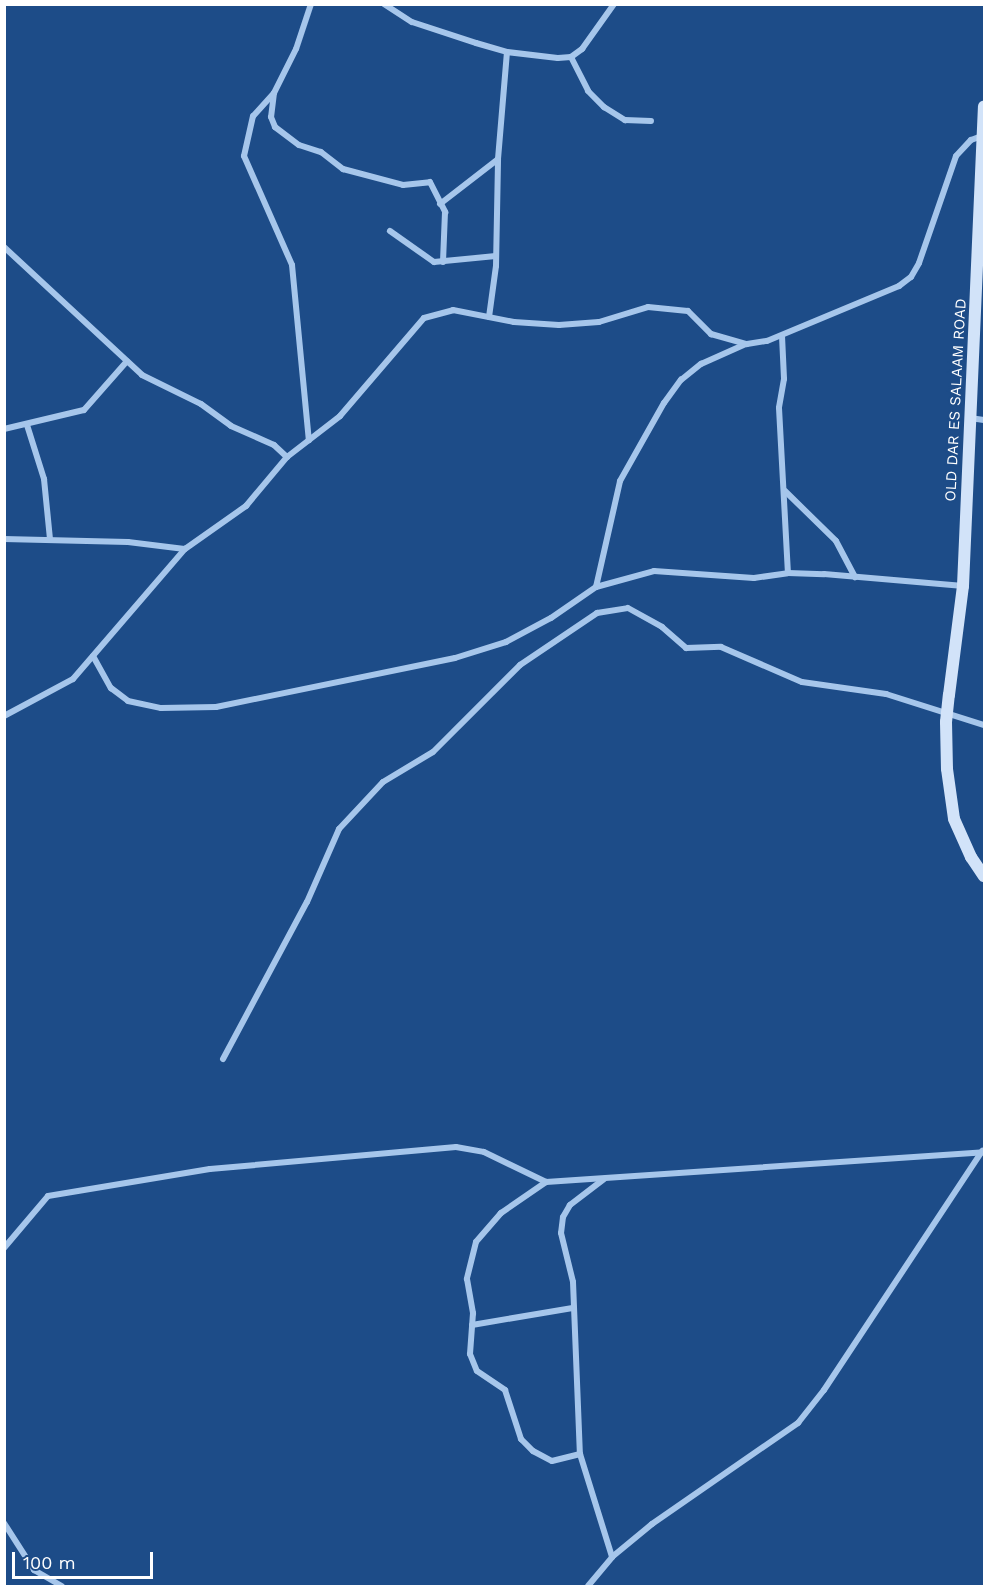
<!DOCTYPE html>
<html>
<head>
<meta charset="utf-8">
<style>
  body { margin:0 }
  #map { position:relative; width:989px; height:1591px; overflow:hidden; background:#1d4c88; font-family:"Work Sans",sans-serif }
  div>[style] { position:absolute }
  .street>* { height:6px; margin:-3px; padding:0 3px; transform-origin:3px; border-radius:3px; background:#a6c6eb }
  .secondary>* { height:12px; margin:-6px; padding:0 6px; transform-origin:6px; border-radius:6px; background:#d2e3f9 }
  .secondary-bridge>* { height:12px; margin:-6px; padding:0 6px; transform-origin:6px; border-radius:6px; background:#d2e3f9 }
  span { translate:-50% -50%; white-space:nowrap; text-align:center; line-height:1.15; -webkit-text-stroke:4.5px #1d4c88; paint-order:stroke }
  .street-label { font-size:15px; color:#fff }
  .frame { position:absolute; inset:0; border:6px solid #fff; pointer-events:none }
  .scale { position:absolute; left:12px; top:1552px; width:141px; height:27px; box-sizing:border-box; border:3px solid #fff; border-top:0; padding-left:8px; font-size:18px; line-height:21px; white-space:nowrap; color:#fff; -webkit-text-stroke:4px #1d4c88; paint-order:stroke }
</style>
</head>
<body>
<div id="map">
  <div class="street">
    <div style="left:311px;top:4px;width:47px;rotate:108.4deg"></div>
    <div style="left:296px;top:49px;width:49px;rotate:116.6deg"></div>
    <div style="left:274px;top:93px;width:24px;rotate:97deg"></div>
    <div style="left:271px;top:117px;width:11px;rotate:68deg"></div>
    <div style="left:275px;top:127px;width:30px;rotate:37deg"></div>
    <div style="left:299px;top:145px;width:23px;rotate:18deg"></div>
    <div style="left:321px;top:152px;width:28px;rotate:38deg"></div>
    <div style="left:343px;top:169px;width:62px;rotate:14.9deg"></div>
    <div style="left:403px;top:185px;width:27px;rotate:-6deg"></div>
    <div style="left:430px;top:182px;width:34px;rotate:63deg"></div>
    <div style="left:445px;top:212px;width:50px;rotate:92.3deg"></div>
    <div style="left:384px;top:4px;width:33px;rotate:33deg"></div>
    <div style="left:412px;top:22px;width:67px;rotate:18.2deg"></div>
    <div style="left:476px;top:43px;width:32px;rotate:16deg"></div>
    <div style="left:507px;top:52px;width:51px;rotate:6.7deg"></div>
    <div style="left:558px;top:58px;width:13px;rotate:-4deg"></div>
    <div style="left:571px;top:57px;width:14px;rotate:-36deg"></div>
    <div style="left:582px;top:49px;width:55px;rotate:-54.6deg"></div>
    <div style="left:571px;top:57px;width:38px;rotate:63deg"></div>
    <div style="left:588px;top:91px;width:23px;rotate:45deg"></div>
    <div style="left:604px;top:107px;width:25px;rotate:32deg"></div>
    <div style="left:625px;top:120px;width:26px;rotate:2deg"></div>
    <div style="left:274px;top:93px;width:31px;rotate:132deg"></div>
    <div style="left:253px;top:116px;width:41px;rotate:102.7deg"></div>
    <div style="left:244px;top:156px;width:119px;rotate:66.2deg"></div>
    <div style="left:292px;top:265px;width:176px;rotate:84.5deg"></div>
    <div style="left:440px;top:204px;width:73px;rotate:-37.8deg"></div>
    <div style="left:390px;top:231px;width:54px;rotate:35.2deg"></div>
    <div style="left:434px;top:262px;width:62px;rotate:-5.5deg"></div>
    <div style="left:4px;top:247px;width:188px;rotate:42.8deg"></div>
    <div style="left:142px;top:375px;width:66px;rotate:26.2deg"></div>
    <div style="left:201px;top:404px;width:37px;rotate:36deg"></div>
    <div style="left:231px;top:426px;width:47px;rotate:23.8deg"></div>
    <div style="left:274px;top:445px;width:18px;rotate:43deg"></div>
    <div style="left:489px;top:317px;width:51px;rotate:-82.2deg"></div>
    <div style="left:496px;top:266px;width:107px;rotate:-88.9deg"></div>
    <div style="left:498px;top:159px;width:107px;rotate:-85.2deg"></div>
    <div style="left:782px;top:336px;width:43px;rotate:87.3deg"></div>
    <div style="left:784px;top:379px;width:29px;rotate:100deg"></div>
    <div style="left:779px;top:408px;width:165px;rotate:86.9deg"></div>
    <div style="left:970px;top:418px;width:14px;rotate:8deg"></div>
    <div style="left:27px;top:425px;width:57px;rotate:72.5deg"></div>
    <div style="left:44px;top:479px;width:60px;rotate:84.3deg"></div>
    <div style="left:4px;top:429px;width:82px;rotate:-13.4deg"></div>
    <div style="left:84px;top:410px;width:65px;rotate:-48.7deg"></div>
    <div style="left:785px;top:491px;width:71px;rotate:44.4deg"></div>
    <div style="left:836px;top:541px;width:41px;rotate:62.2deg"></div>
    <div style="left:4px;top:539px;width:124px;rotate:1.4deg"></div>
    <div style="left:128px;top:542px;width:57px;rotate:7deg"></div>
    <div style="left:596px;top:587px;width:109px;rotate:-77.2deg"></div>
    <div style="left:620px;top:481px;width:90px;rotate:-60.6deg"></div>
    <div style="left:664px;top:403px;width:29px;rotate:-54deg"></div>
    <div style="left:681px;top:380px;width:26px;rotate:-39deg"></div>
    <div style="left:701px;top:364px;width:49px;rotate:-24deg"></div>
    <div style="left:93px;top:656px;width:37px;rotate:61deg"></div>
    <div style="left:111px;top:688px;width:21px;rotate:37deg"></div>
    <div style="left:128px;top:701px;width:34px;rotate:12deg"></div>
    <div style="left:161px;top:708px;width:55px;rotate:-1deg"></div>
    <div style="left:216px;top:707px;width:244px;rotate:-11.6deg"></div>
    <div style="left:455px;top:658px;width:53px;rotate:-17.4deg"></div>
    <div style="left:506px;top:642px;width:51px;rotate:-28.1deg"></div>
    <div style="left:551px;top:618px;width:55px;rotate:-34.6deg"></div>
    <div style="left:596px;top:587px;width:60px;rotate:-15.4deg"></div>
    <div style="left:654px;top:571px;width:100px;rotate:4deg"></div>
    <div style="left:754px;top:578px;width:34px;rotate:-8deg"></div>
    <div style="left:788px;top:573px;width:36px;rotate:2deg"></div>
    <div style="left:824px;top:574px;width:140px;rotate:4.9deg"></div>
    <div style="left:4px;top:716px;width:78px;rotate:-28.2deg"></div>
    <div style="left:73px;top:679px;width:172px;rotate:-49.3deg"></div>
    <div style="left:185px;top:549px;width:75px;rotate:-35.2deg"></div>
    <div style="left:246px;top:506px;width:64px;rotate:-50.1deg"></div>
    <div style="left:287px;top:457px;width:67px;rotate:-37.7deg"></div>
    <div style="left:340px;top:416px;width:129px;rotate:-49.4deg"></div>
    <div style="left:424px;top:318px;width:30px;rotate:-15deg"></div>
    <div style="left:453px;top:310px;width:62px;rotate:11.1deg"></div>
    <div style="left:514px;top:322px;width:45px;rotate:3.8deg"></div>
    <div style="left:559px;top:325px;width:40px;rotate:-4.3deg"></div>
    <div style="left:599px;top:322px;width:51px;rotate:-17deg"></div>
    <div style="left:648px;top:307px;width:40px;rotate:5.7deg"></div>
    <div style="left:688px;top:311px;width:33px;rotate:45deg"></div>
    <div style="left:711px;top:334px;width:37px;rotate:16deg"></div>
    <div style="left:747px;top:344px;width:20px;rotate:-9deg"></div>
    <div style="left:767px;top:341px;width:143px;rotate:-22.6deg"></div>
    <div style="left:899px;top:286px;width:15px;rotate:-37deg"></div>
    <div style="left:911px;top:277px;width:16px;rotate:-60deg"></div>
    <div style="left:919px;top:263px;width:113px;rotate:-70.9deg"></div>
    <div style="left:956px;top:156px;width:22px;rotate:-47deg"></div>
    <div style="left:971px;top:140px;width:12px;rotate:-20deg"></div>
    <div style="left:223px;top:1059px;width:178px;rotate:-61.9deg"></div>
    <div style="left:307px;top:902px;width:80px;rotate:-66.3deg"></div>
    <div style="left:339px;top:829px;width:64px;rotate:-46.9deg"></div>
    <div style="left:383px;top:782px;width:58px;rotate:-31deg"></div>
    <div style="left:433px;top:752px;width:123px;rotate:-45deg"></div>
    <div style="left:520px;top:665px;width:93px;rotate:-34deg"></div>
    <div style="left:597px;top:613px;width:31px;rotate:-9deg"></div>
    <div style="left:628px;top:608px;width:39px;rotate:29deg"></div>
    <div style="left:662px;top:627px;width:32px;rotate:41deg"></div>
    <div style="left:686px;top:648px;width:35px;rotate:-2deg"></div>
    <div style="left:721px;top:647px;width:88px;rotate:23.4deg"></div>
    <div style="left:802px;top:682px;width:85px;rotate:8.1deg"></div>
    <div style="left:886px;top:694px;width:103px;rotate:17.6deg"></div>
    <div style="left:604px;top:1179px;width:43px;rotate:142.6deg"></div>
    <div style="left:570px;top:1205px;width:14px;rotate:120deg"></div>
    <div style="left:563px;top:1217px;width:16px;rotate:97deg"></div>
    <div style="left:561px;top:1233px;width:50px;rotate:76.2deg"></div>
    <div style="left:573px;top:1282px;width:172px;rotate:87.7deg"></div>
    <div style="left:580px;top:1454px;width:108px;rotate:72.7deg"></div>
    <div style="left:546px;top:1182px;width:55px;rotate:145.4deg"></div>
    <div style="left:501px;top:1213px;width:38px;rotate:131deg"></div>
    <div style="left:476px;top:1242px;width:38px;rotate:104deg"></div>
    <div style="left:467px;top:1279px;width:35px;rotate:80deg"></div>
    <div style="left:473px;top:1313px;width:41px;rotate:94.2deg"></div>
    <div style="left:470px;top:1354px;width:18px;rotate:68deg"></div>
    <div style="left:477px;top:1371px;width:34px;rotate:34deg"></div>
    <div style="left:505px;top:1390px;width:52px;rotate:71.9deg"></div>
    <div style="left:521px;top:1439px;width:17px;rotate:45deg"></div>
    <div style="left:533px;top:1451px;width:21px;rotate:28deg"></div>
    <div style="left:552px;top:1461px;width:29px;rotate:-14deg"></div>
    <div style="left:4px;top:1248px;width:68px;rotate:-49.8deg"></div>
    <div style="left:48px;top:1196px;width:164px;rotate:-9.5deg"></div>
    <div style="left:210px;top:1169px;width:247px;rotate:-5.1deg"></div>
    <div style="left:456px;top:1147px;width:28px;rotate:10deg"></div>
    <div style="left:484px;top:1152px;width:69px;rotate:25.8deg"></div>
    <div style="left:546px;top:1182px;width:439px;rotate:-3.9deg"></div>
    <div style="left:472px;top:1325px;width:102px;rotate:-9.6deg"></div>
    <div style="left:4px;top:1523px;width:56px;rotate:57.4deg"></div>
    <div style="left:34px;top:1570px;width:32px;rotate:30deg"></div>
    <div style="left:588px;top:1586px;width:38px;rotate:-50deg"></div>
    <div style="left:612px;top:1557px;width:52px;rotate:-39.5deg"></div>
    <div style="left:652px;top:1524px;width:178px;rotate:-34.7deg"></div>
    <div style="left:798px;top:1423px;width:42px;rotate:-51.8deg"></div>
    <div style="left:824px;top:1390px;width:287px;rotate:-56.5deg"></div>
  </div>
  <div class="secondary">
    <div style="left:949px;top:695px;width:110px;rotate:-82.7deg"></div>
    <div style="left:963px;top:586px;width:480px;rotate:-87.5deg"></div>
    <div style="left:946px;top:722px;width:47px;rotate:88.8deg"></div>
    <div style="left:947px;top:769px;width:50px;rotate:82deg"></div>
    <div style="left:954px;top:819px;width:42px;rotate:65.9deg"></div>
    <div style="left:971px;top:857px;width:23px;rotate:56deg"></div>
  </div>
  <div class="secondary-bridge">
    <div style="left:946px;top:722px;width:27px;rotate:-84deg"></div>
  </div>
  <div class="street-label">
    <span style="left:956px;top:400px;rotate:-87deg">OLD DAR ES SALAAM ROAD</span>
  </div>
  <div class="frame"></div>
  <div class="scale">100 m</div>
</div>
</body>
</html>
